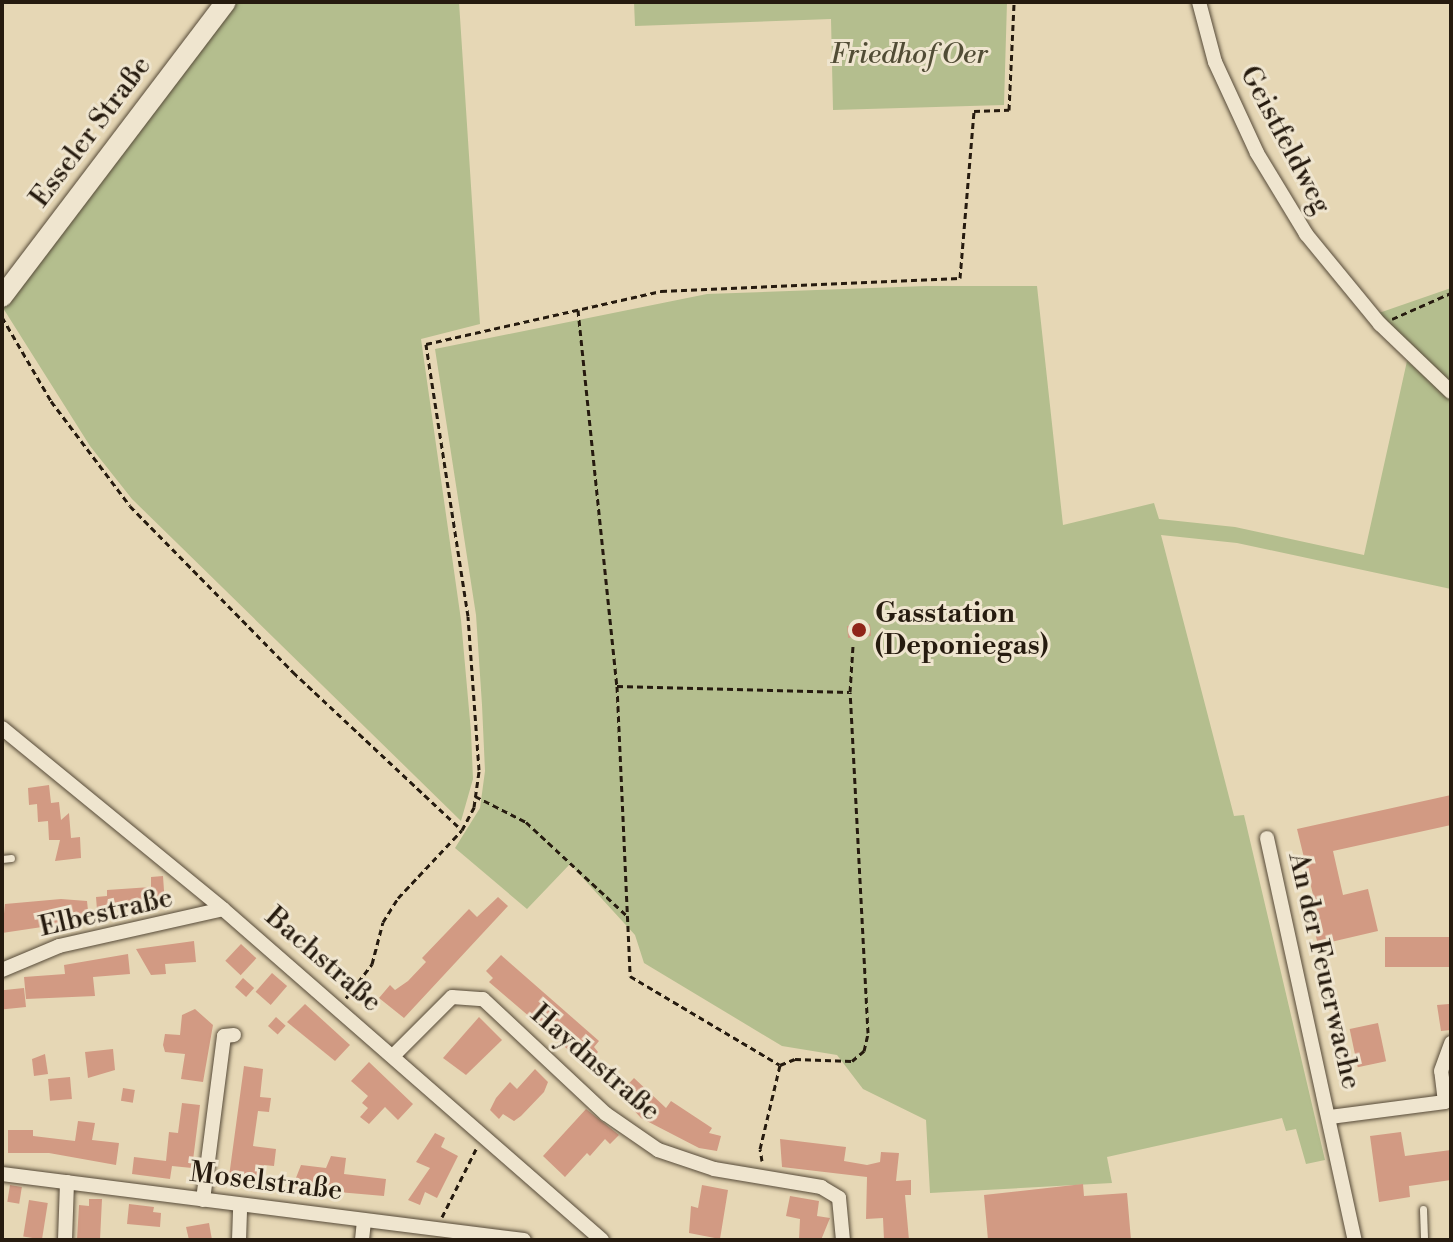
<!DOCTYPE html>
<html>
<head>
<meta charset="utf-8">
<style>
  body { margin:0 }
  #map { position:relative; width:1453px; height:1242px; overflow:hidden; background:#e6d7b5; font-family:"Libre Bodoni",serif }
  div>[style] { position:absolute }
  .green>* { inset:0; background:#b4be8e }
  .building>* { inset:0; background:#d29a83; transform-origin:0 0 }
  .path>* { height:3px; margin-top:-1.5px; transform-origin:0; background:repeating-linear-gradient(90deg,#261b0f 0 6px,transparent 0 10px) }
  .roads { filter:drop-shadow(0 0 2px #564a38) drop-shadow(0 0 2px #564a38) }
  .lane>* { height:7px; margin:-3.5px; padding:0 3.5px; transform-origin:3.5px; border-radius:3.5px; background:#efe5cf }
  .street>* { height:14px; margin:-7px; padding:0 7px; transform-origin:7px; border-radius:7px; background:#efe5cf }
  .secondary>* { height:20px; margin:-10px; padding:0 10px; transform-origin:10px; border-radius:10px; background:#efe5cf }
  .dots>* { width:22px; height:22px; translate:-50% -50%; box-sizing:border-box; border:4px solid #efe5cf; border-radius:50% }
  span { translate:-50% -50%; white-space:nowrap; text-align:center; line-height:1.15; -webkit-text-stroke:6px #efe5cf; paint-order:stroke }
  .park-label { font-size:28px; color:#514c35; font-style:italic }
  .street-label { font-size:28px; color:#261b0f }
  .poi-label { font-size:28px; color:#261b0f; font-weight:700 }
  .left { translate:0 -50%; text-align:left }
  .frame { position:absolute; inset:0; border:4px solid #261b0f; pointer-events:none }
</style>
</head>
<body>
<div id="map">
  <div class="green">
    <div style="clip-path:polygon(236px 2px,459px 2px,480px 324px,421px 339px,461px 620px,471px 732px,473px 779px,461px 821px,132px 499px,90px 446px,3px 308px)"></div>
    <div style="clip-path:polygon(634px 2px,1007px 2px,1004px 105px,833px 110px,831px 19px,635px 26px)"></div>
    <div style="clip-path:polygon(926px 286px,1037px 286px,1063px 525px,1154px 503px,1159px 519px,1235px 527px,1364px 555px,1407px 361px,1451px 400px,1451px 589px,1237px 543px,1161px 535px,1234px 816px,1244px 815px,1325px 1160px,1306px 1164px,1296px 1129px,1286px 1131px,1282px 1118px,1107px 1157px,1112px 1183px,930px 1193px,926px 1120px,863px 1089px,837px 1055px,782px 1046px,644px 963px,635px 935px,570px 864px,527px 909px,455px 848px,480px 808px,485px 771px,482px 705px,476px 615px,435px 349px,707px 294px)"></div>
    <div style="clip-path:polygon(1451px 288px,1451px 384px,1376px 314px)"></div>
  </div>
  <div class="building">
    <div style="left:870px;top:624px;width:12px;height:23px;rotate:85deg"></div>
    <div style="clip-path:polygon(49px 785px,51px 803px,59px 802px,61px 820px,69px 813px,71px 838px,80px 837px,81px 858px,55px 861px,60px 840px,49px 840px,48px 821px,38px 822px,37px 804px,29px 805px,28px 788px)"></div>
    <div style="clip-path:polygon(1451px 795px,1451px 825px,1333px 851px,1343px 895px,1368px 889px,1378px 931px,1318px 945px,1310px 912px,1317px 911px,1297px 829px)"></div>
    <div style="clip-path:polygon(163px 876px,165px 905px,97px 910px,96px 897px,107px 896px,107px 890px,151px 887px,151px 877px)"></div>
    <div style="clip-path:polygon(498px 897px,508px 906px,404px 1018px,379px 998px,390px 985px,395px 990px,408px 981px,426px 962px,422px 958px,469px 909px,477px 917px)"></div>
    <div style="clip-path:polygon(61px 899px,87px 901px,89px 920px,2px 933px,5px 904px)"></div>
    <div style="left:1451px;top:937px;width:30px;height:66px;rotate:90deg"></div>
    <div style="clip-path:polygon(194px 941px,196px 962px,165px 964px,166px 974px,151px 975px,136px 949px)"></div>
    <div style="left:241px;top:944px;width:21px;height:23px;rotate:43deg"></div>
    <div style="clip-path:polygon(128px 954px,130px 974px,93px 977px,95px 996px,26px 999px,24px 977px,65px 974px,64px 965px)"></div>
    <div style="clip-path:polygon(501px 955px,599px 1041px,594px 1047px,598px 1052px,586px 1065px,489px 982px,493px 978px,486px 971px)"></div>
    <div style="left:272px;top:973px;width:20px;height:25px;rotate:41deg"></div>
    <div style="left:243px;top:978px;width:15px;height:12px;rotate:42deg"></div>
    <div style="left:24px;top:988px;width:19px;height:22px;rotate:84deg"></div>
    <div style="clip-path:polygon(305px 1004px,350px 1045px,335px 1061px,287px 1022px)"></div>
    <div style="clip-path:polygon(1449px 1004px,1451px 1030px,1441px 1031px,1437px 1005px)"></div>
    <div style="clip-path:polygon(195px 1009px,213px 1025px,203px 1082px,181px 1079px,185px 1054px,165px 1052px,163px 1045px,165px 1034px,180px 1035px,182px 1015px)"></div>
    <div style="left:276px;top:1017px;width:13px;height:12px;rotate:42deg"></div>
    <div style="clip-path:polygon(479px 1017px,502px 1040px,466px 1075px,443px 1058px)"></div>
    <div style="left:1378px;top:1023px;width:39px;height:29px;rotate:78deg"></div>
    <div style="clip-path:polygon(113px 1049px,115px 1070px,88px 1078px,85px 1052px)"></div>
    <div style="clip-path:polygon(45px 1054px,48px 1074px,34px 1076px,32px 1059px)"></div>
    <div style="clip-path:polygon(369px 1062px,413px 1104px,398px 1120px,385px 1107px,369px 1124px,360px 1117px,368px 1108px,362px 1103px,368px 1096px,351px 1081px)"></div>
    <div style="clip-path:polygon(244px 1066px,263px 1069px,260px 1097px,271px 1098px,269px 1112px,258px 1111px,253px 1146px,276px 1149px,274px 1166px,264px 1165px,260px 1180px,245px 1178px,244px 1186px,228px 1184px)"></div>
    <div style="clip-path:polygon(535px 1069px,548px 1082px,544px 1092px,521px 1116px,514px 1121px,503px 1114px,499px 1119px,490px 1110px,496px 1098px,510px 1082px,517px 1089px)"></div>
    <div style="left:70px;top:1077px;width:22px;height:22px;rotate:85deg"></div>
    <div style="clip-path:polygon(634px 1078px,666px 1108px,671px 1101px,712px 1128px,709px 1133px,721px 1136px,717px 1151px,699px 1148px,641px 1118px,619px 1094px)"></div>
    <div style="left:123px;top:1088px;width:12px;height:13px;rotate:9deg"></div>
    <div style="clip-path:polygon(182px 1103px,200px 1105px,192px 1168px,172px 1166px,170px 1179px,132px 1174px,134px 1157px,166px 1161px,169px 1132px,178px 1133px)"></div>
    <div style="clip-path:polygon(586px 1109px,619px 1135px,610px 1144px,605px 1139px,590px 1156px,587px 1153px,565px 1177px,543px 1156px)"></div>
    <div style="clip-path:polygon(78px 1121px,95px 1123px,92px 1140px,119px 1143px,116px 1165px,49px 1153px,8px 1153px,8px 1130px,33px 1130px,33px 1136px,75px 1141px)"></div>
    <div style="clip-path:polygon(1401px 1132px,1405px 1156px,1451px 1150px,1451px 1180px,1409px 1186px,1410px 1197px,1379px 1202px,1370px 1136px)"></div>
    <div style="clip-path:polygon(435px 1133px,445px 1138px,441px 1147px,458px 1156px,437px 1198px,425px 1192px,420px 1205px,408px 1200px,430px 1168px,416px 1162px)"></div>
    <div style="clip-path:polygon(780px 1139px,846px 1147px,844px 1161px,867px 1165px,880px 1162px,881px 1152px,899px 1153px,896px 1181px,911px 1180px,911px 1195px,905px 1195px,909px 1240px,884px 1240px,883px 1218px,866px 1219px,867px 1177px,782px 1167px)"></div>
    <div style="clip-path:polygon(331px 1156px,346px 1158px,344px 1174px,386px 1179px,384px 1196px,292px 1188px,301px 1165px,326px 1168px)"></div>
    <div style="clip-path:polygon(1083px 1184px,1084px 1196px,1127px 1193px,1131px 1240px,988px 1240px,984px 1195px)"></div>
    <div style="left:10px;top:1185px;width:12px;height:17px;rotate:9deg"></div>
    <div style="clip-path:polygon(702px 1185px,728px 1190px,720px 1239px,689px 1233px,691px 1206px,698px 1208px)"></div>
    <div style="clip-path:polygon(790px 1196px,819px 1201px,817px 1216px,830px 1218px,821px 1240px,799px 1240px,800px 1219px,786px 1216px)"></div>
    <div style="clip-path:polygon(89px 1199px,102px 1199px,100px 1240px,77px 1240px,79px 1205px,89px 1206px)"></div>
    <div style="left:29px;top:1200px;width:19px;height:37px;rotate:9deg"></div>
    <div style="clip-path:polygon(129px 1204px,154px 1207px,153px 1212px,161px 1213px,160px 1227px,127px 1224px)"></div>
    <div style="clip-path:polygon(209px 1223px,212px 1240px,189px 1240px,186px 1227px)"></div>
  </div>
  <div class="path">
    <div style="left:578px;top:310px;width:378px;rotate:84.1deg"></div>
    <div style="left:617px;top:686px;width:290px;rotate:87.4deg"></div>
    <div style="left:630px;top:976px;width:174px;rotate:30.7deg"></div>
    <div style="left:2px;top:317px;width:97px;rotate:59.7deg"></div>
    <div style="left:51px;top:401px;width:131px;rotate:53deg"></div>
    <div style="left:130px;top:506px;width:233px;rotate:45.5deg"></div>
    <div style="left:293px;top:672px;width:231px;rotate:43.1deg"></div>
    <div style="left:1392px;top:319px;width:64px;rotate:-23.8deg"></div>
    <div style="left:617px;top:686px;width:232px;rotate:1.5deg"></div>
    <div style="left:475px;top:796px;width:57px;rotate:27deg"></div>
    <div style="left:526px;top:822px;width:138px;rotate:42.9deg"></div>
    <div style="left:346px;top:998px;width:43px;rotate:-52.6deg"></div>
    <div style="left:372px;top:964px;width:43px;rotate:-75.3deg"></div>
    <div style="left:383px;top:922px;width:28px;rotate:-58deg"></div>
    <div style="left:398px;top:898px;width:93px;rotate:-46.7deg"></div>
    <div style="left:462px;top:830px;width:26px;rotate:-62deg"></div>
    <div style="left:474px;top:807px;width:37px;rotate:-82deg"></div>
    <div style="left:479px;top:770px;width:154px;rotate:-94.1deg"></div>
    <div style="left:468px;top:616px;width:275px;rotate:-98.8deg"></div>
    <div style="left:426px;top:344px;width:241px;rotate:-12.7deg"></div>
    <div style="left:661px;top:291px;width:299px;rotate:-2.5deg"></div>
    <div style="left:960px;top:278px;width:168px;rotate:-85.2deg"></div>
    <div style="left:974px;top:111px;width:35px;rotate:-2deg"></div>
    <div style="left:1009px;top:110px;width:108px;rotate:-87.3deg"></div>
    <div style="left:762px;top:1161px;width:12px;rotate:-99deg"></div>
    <div style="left:760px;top:1149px;width:86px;rotate:-76.6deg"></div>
    <div style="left:780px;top:1065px;width:16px;rotate:-22deg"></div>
    <div style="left:795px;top:1059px;width:57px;rotate:2deg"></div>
    <div style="left:852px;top:1061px;width:16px;rotate:-40deg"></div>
    <div style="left:864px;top:1051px;width:18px;rotate:-77deg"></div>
    <div style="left:868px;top:1033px;width:341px;rotate:-93deg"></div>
    <div style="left:850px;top:692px;width:46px;rotate:-86.3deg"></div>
    <div style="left:442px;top:1217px;width:76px;rotate:-63.4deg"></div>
  </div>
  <div class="roads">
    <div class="lane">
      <div style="left:2px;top:859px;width:9px;rotate:-6deg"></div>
      <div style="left:1423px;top:1209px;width:31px;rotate:88deg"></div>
    </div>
    <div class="street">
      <div style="left:1199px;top:2px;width:62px;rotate:75.1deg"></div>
      <div style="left:1215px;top:62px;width:100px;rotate:65.2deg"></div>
      <div style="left:1257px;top:153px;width:95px;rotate:58.8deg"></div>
      <div style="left:1306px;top:234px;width:117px;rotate:50.6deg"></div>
      <div style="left:1380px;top:324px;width:98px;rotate:43.8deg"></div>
      <div style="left:2px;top:728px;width:286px;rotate:39.3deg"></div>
      <div style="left:223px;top:909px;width:503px;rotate:41.13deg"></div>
      <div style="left:1267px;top:838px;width:412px;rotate:77.7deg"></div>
      <div style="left:2px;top:970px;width:62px;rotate:-22.8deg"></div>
      <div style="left:59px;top:946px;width:168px;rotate:-12.7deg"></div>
      <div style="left:394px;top:1055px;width:82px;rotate:-45deg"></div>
      <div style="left:452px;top:997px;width:31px;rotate:4deg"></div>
      <div style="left:483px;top:999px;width:168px;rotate:43.1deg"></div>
      <div style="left:606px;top:1114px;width:63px;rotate:34.7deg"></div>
      <div style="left:658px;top:1150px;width:59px;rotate:18.7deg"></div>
      <div style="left:714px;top:1169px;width:109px;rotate:9.5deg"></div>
      <div style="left:821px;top:1187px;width:21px;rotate:31deg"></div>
      <div style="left:839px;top:1198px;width:42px;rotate:84.6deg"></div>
      <div style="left:1330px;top:1117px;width:116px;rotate:-7.4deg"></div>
      <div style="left:1445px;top:1102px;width:31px;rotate:-97deg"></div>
      <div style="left:1441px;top:1071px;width:30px;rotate:-70deg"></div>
      <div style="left:2px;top:1174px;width:526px;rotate:7.21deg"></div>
      <div style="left:203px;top:1200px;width:165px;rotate:-82.7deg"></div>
      <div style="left:224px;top:1036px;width:10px;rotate:-6deg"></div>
      <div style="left:65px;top:1240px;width:58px;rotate:-88deg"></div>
      <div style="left:239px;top:1240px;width:35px;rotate:-88deg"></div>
      <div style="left:362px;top:1240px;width:19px;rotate:-84deg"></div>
    </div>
    <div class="secondary">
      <div style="left:2px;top:297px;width:370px;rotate:-52.8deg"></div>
    </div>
  </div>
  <div class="dots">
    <div style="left:859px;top:630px;background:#8f2418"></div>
  </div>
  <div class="park-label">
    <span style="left:909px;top:55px">Friedhof Oer</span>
  </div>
  <div class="street-label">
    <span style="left:91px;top:132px;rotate:-53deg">Esseler Straße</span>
    <span style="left:1285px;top:140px;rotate:62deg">Geistfeldweg</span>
    <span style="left:106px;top:913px;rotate:-13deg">Elbestraße</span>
    <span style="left:323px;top:960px;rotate:41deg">Bachstraße</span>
    <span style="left:1324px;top:971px;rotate:77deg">An der Feuerwache</span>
    <span style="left:595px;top:1063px;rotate:41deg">Haydnstraße</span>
    <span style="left:266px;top:1182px;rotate:7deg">Moselstraße</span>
  </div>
  <div class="poi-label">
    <span class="left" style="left:875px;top:630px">Gasstation<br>(Deponiegas)</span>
  </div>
  <div class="frame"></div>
</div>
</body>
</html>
